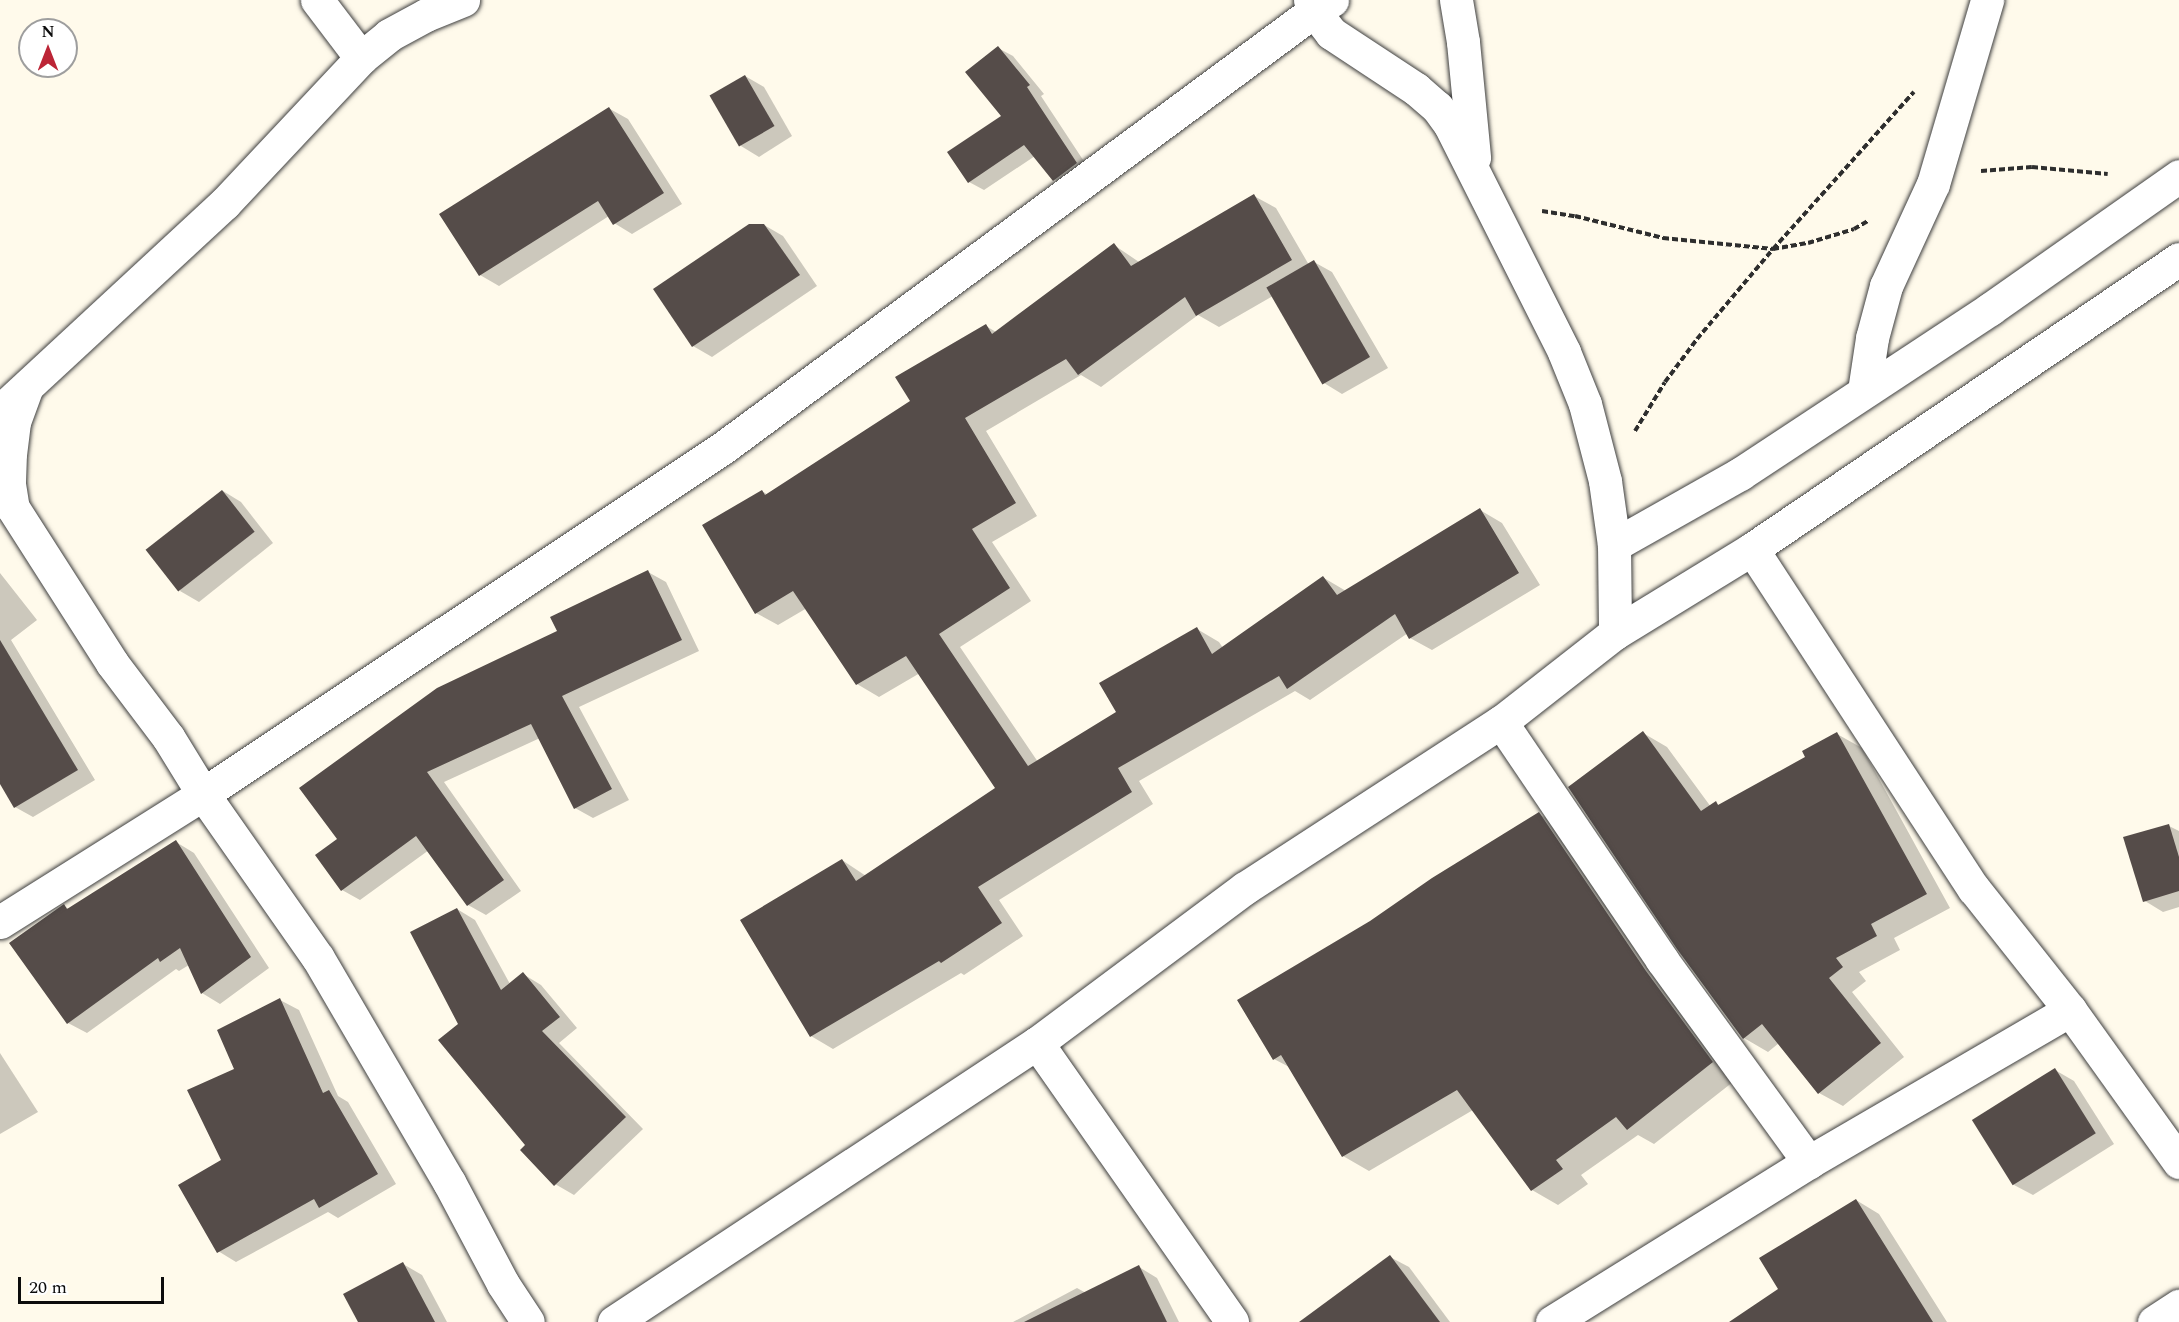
<!DOCTYPE html>
<html>
<head>
<meta charset="utf-8">
<style>
  body { margin:0 }
  #map { position:relative; width:2179px; height:1322px; overflow:hidden; background:#fffaeb; font-family:Spectral,serif }
  div>[style] { position:absolute }
  .shadow>* { inset:0; background:#0003 }
  .building>* { inset:0; background:#554c49; transform-origin:0 0 }
  .path>* { height:4px; margin-top:-2px; transform-origin:0; background:repeating-linear-gradient(90deg,#2e2e2e 0 6px,transparent 0 9px) }
  .roads { filter:drop-shadow(0 0 2px #3f3f3f) drop-shadow(0 0 2px #3f3f3f) }
  .minor>* { height:33px; margin:-16.5px; padding:0 16.5px; transform-origin:16.5px; border-radius:16.5px; background:#fff }
  span { translate:-50% -50%; white-space:nowrap; text-align:center; line-height:1.15; -webkit-text-stroke:6px #fff; paint-order:stroke }
  .north { position:absolute; left:18px; top:18px; width:60px; height:60px; box-sizing:border-box; background:#fff; border:2px solid #9e9e9e; border-radius:50%; rotate:0deg; font-size:16px; font-weight:700; line-height:24px; text-align:center; color:#0c0c0c }
  .north::after { content:''; display:block; margin:auto; width:21px; height:27px; background:#bc2536; clip-path:polygon(50% 0,100% 100%,50% 72%,0 100%) }
  .scale { position:absolute; left:18px; top:1277px; width:146px; height:27px; box-sizing:border-box; border:3px solid #0c0c0c; border-top:0; padding-left:8px; font-size:18px; line-height:21px; white-space:nowrap; color:#0c0c0c; -webkit-text-stroke:4px #fff; paint-order:stroke }
</style>
</head>
<body>
<div id="map">
  <div class="shadow">
    <div style="clip-path:polygon(998px 48px,1013px 56px,1044px 94px,1041px 96px,1091px 172px,1069px 188px,1054px 179px,1035px 156px,984px 190px,969px 182px,1003px 116px)"></div>
    <div style="clip-path:polygon(745px 76px,764px 87px,792px 136px,759px 157px,741px 146px)"></div>
    <div style="clip-path:polygon(610px 109px,628px 119px,682px 204px,632px 234px,614px 223px,609px 216px,499px 286px,480px 275px)"></div>
    <div style="clip-path:polygon(1254px 196px,1276px 208px,1309px 265px,1314px 262px,1332px 272px,1388px 368px,1342px 394px,1324px 383px,1273px 296px,1219px 327px,1198px 315px,1101px 387px,1081px 375px,986px 431px,1037px 516px,992px 542px,1031px 601px,960px 647px,1038px 762px,1118px 712px,1197px 629px,1219px 642px,1223px 648px,1324px 578px,1346px 591px,1480px 510px,1502px 523px,1540px 585px,1432px 650px,1410px 638px,1408px 633px,1310px 700px,1295px 691px,1139px 781px,1153px 804px,999px 900px,1023px 936px,964px 975px,961px 973px,833px 1049px,811px 1036px,742px 920px,842px 860px,866px 876px,997px 789px,920px 673px,879px 697px,857px 684px,807px 608px,778px 625px,756px 613px,762px 491px,768px 495px,912px 401px,986px 326px,996px 332px,1114px 245px,1139px 262px)"></div>
    <div style="clip-path:polygon(764px 225px,783px 236px,817px 286px,712px 357px,693px 346px)"></div>
    <div style="clip-path:polygon(223px 491px,241px 502px,273px 543px,199px 602px,180px 591px)"></div>
    <div style="clip-path:polygon(648px 572px,666px 582px,699px 651px,579px 707px,629px 800px,593px 818px,575px 808px,540px 738px,444px 782px,521px 891px,486px 915px,468px 905px,429px 850px,360px 900px,342px 890px,339px 840px,559px 632px)"></div>
    <div style="clip-path:polygon(0 573px,37px 620px,11px 640px,95px 780px,33px 817px,15px 807px,0 781px)"></div>
    <div style="clip-path:polygon(1643px 733px,1667px 747px,1711px 807px,1716px 803px,1720px 806px,1807px 757px,1837px 734px,1862px 748px,1950px 908px,1894px 938px,1900px 950px,1859px 972px,1866px 981px,1852px 992px,1904px 1057px,1843px 1106px,1819px 1093px,1779px 1043px,1768px 1052px,1744px 1038px)"></div>
    <div style="clip-path:polygon(1539px 814px,1565px 829px,1738px 1078px,1654px 1144px,1638px 1135px,1581px 1175px,1588px 1184px,1558px 1205px,1532px 1190px,1473px 1110px,1369px 1171px,1343px 1156px,1291px 1068px,1274px 1059px,1371px 923px)"></div>
    <div style="clip-path:polygon(2169px 826px,2179px 831px,2179px 907px,2163px 912px,2145px 901px)"></div>
    <div style="clip-path:polygon(176px 842px,194px 853px,269px 968px,220px 1004px,202px 993px,189px 965px,179px 971px,176px 969px,87px 1033px,68px 1023px,64px 906px,69px 909px)"></div>
    <div style="clip-path:polygon(457px 909px,475px 920px,510px 984px,523px 974px,541px 985px,577px 1028px,559px 1043px,643px 1129px,574px 1195px,555px 1184px,527px 1145px,460px 1024px)"></div>
    <div style="clip-path:polygon(280px 1000px,299px 1010px,338px 1096px,348px 1102px,396px 1184px,338px 1218px,328px 1212px,236px 1262px,218px 1251px,223px 1161px,236px 1070px)"></div>
    <div style="clip-path:polygon(0 1053px,38px 1112px,0 1134px)"></div>
    <div style="clip-path:polygon(2055px 1070px,2074px 1081px,2114px 1144px,2033px 1195px,2014px 1185px)"></div>
    <div style="clip-path:polygon(1856px 1200px,1879px 1214px,1947px 1322px,1732px 1322px,1780px 1290px)"></div>
    <div style="clip-path:polygon(1390px 1257px,1409px 1267px,1450px 1322px,1302px 1322px)"></div>
    <div style="clip-path:polygon(403px 1264px,422px 1275px,447px 1322px,359px 1322px)"></div>
    <div style="clip-path:polygon(1139px 1267px,1157px 1278px,1179px 1322px,1013px 1322px,1077px 1288px,1086px 1293px)"></div>
  </div>
  <div class="building">
    <div style="clip-path:polygon(998px 46px,1030px 85px,1027px 87px,1077px 163px,1053px 181px,1024px 145px,968px 183px,947px 152px,1001px 116px,965px 72px)"></div>
    <div style="left:745px;top:75px;width:59px;height:41px;rotate:60deg"></div>
    <div style="clip-path:polygon(609px 107px,664px 193px,613px 225px,598px 201px,479px 276px,439px 214px)"></div>
    <div style="clip-path:polygon(1254px 194px,1292px 260px,1196px 316px,1185px 297px,1078px 375px,1066px 359px,965px 418px,1016px 503px,972px 529px,1010px 588px,939px 634px,1028px 766px,1116px 712px,1099px 683px,1197px 627px,1212px 654px,1323px 576px,1337px 595px,1480px 508px,1519px 573px,1409px 639px,1395px 614px,1287px 689px,1279px 676px,1118px 768px,1132px 792px,978px 887px,1002px 923px,941px 963px,939px 961px,810px 1037px,740px 920px,842px 859px,856px 881px,995px 788px,906px 656px,856px 685px,793px 591px,755px 614px,702px 525px,762px 490px,765px 495px,910px 401px,895px 377px,986px 324px,992px 334px,1114px 243px,1131px 266px)"></div>
    <div style="clip-path:polygon(749px 224px,764px 224px,800px 275px,692px 347px,653px 289px)"></div>
    <div style="left:1314px;top:260px;width:112px;height:55px;rotate:60deg"></div>
    <div style="left:222px;top:490px;width:53px;height:97px;rotate:52deg"></div>
    <div style="clip-path:polygon(648px 570px,682px 640px,562px 696px,612px 789px,574px 809px,531px 724px,427px 772px,504px 880px,467px 906px,416px 836px,341px 891px,315px 855px,337px 839px,299px 788px,437px 688px,557px 631px,550px 617px)"></div>
    <div style="clip-path:polygon(0 640px,78px 770px,14px 808px,0 784px)"></div>
    <div style="clip-path:polygon(1643px 731px,1701px 811px,1716px 801px,1718px 805px,1805px 757px,1802px 751px,1837px 732px,1927px 894px,1871px 924px,1877px 936px,1836px 958px,1843px 967px,1829px 978px,1881px 1043px,1818px 1094px,1762px 1024px,1743px 1039px,1677px 949px,1568px 787px)"></div>
    <div style="clip-path:polygon(1539px 812px,1646px 971px,1713px 1062px,1627px 1130px,1616px 1117px,1556px 1160px,1563px 1169px,1531px 1191px,1457px 1090px,1342px 1157px,1281px 1055px,1273px 1060px,1237px 1000px,1370px 921px,1432px 878px)"></div>
    <div style="clip-path:polygon(2169px 824px,2179px 857px,2179px 891px,2143px 902px,2123px 837px)"></div>
    <div style="clip-path:polygon(176px 840px,251px 957px,201px 994px,180px 948px,160px 962px,158px 958px,67px 1024px,9px 943px,64px 904px,67px 909px)"></div>
    <div style="clip-path:polygon(457px 908px,501px 990px,523px 972px,560px 1017px,542px 1031px,626px 1117px,554px 1186px,520px 1150px,525px 1145px,438px 1040px,458px 1024px,410px 932px)"></div>
    <div style="clip-path:polygon(280px 998px,323px 1093px,329px 1090px,378px 1174px,319px 1208px,314px 1199px,217px 1253px,178px 1185px,221px 1160px,187px 1090px,234px 1069px,217px 1030px)"></div>
    <div style="left:2055px;top:1068px;width:77px;height:98px;rotate:58deg"></div>
    <div style="clip-path:polygon(1856px 1199px,1933px 1322px,1729px 1322px,1778px 1289px,1759px 1258px)"></div>
    <div style="clip-path:polygon(1390px 1255px,1440px 1322px,1299px 1322px)"></div>
    <div style="clip-path:polygon(403px 1262px,435px 1322px,358px 1322px,343px 1294px)"></div>
    <div style="clip-path:polygon(1139px 1265px,1167px 1322px,1024px 1322px)"></div>
  </div>
  <div class="path">
    <div style="left:1981px;top:171px;width:51px;rotate:-4.5deg"></div>
    <div style="left:2032px;top:167px;width:76px;rotate:5.3deg"></div>
    <div style="left:1542px;top:211px;width:33px;rotate:9deg"></div>
    <div style="left:1575px;top:216px;width:91px;rotate:14deg"></div>
    <div style="left:1663px;top:238px;width:111px;rotate:5.7deg"></div>
    <div style="left:1773px;top:249px;width:36px;rotate:-10deg"></div>
    <div style="left:1808px;top:243px;width:48px;rotate:-16.9deg"></div>
    <div style="left:1854px;top:229px;width:16px;rotate:-30deg"></div>
    <div style="left:1635px;top:431px;width:57px;rotate:-58.5deg"></div>
    <div style="left:1665px;top:382px;width:54px;rotate:-53.3deg"></div>
    <div style="left:1697px;top:339px;width:118px;rotate:-49.8deg"></div>
    <div style="left:1773px;top:249px;width:211px;rotate:-48.1deg"></div>
  </div>
  <div class="roads">
    <div class="minor">
      <div style="left:317px;top:0;width:73px;rotate:52.8deg"></div>
      <div style="left:1310px;top:0;width:12px;rotate:70deg"></div>
      <div style="left:1314px;top:11px;width:28px;rotate:52deg"></div>
      <div style="left:1331px;top:33px;width:102px;rotate:33.4deg"></div>
      <div style="left:1416px;top:89px;width:28px;rotate:41deg"></div>
      <div style="left:1437px;top:107px;width:22px;rotate:54deg"></div>
      <div style="left:1450px;top:125px;width:254px;rotate:63.3deg"></div>
      <div style="left:1564px;top:352px;width:56px;rotate:68deg"></div>
      <div style="left:1585px;top:404px;width:80px;rotate:75.4deg"></div>
      <div style="left:1605px;top:481px;width:65px;rotate:82deg"></div>
      <div style="left:1614px;top:545px;width:88px;rotate:89.3deg"></div>
      <div style="left:1456px;top:0;width:43px;rotate:80.5deg"></div>
      <div style="left:1463px;top:42px;width:116px;rotate:84.5deg"></div>
      <div style="left:26px;top:389px;width:35px;rotate:110deg"></div>
      <div style="left:14px;top:422px;width:31px;rotate:97deg"></div>
      <div style="left:10px;top:453px;width:31px;rotate:92deg"></div>
      <div style="left:9px;top:484px;width:24px;rotate:81deg"></div>
      <div style="left:13px;top:508px;width:184px;rotate:57.4deg"></div>
      <div style="left:112px;top:663px;width:93px;rotate:52.9deg"></div>
      <div style="left:168px;top:737px;width:67px;rotate:58.4deg"></div>
      <div style="left:203px;top:794px;width:200px;rotate:55deg"></div>
      <div style="left:318px;top:958px;width:259px;rotate:59.7deg"></div>
      <div style="left:449px;top:1182px;width:115px;rotate:62.1deg"></div>
      <div style="left:503px;top:1284px;width:45px;rotate:56.7deg"></div>
      <div style="left:1864px;top:391px;width:54px;rotate:-81.4deg"></div>
      <div style="left:1872px;top:338px;width:54px;rotate:-74.9deg"></div>
      <div style="left:1886px;top:286px;width:112px;rotate:-65.3deg"></div>
      <div style="left:1933px;top:184px;width:192px;rotate:-73.6deg"></div>
      <div style="left:10px;top:402px;width:292px;rotate:-42.8deg"></div>
      <div style="left:224px;top:204px;width:200px;rotate:-46.8deg"></div>
      <div style="left:361px;top:58px;width:36px;rotate:-39deg"></div>
      <div style="left:389px;top:35px;width:42px;rotate:-28.4deg"></div>
      <div style="left:426px;top:15px;width:40px;rotate:-22deg"></div>
      <div style="left:1614px;top:545px;width:145px;rotate:-29.4deg"></div>
      <div style="left:1740px;top:474px;width:300px;rotate:-33.4deg"></div>
      <div style="left:1990px;top:309px;width:231px;rotate:-35.1deg"></div>
      <div style="left:1752px;top:549px;width:406px;rotate:56.9deg"></div>
      <div style="left:1974px;top:889px;width:154px;rotate:51.6deg"></div>
      <div style="left:2070px;top:1010px;width:187px;rotate:54.4deg"></div>
      <div style="left:1501px;top:722px;width:287px;rotate:55.9deg"></div>
      <div style="left:1662px;top:960px;width:250px;rotate:54deg"></div>
      <div style="left:0;top:922px;width:240px;rotate:-32.2deg"></div>
      <div style="left:203px;top:794px;width:626px;rotate:-33.66deg"></div>
      <div style="left:724px;top:447px;width:734px;rotate:-36.46deg"></div>
      <div style="left:1314px;top:11px;width:21px;rotate:-31deg"></div>
      <div style="left:1037px;top:1043px;width:340px;rotate:55deg"></div>
      <div style="left:614px;top:1322px;width:507px;rotate:-33.41deg"></div>
      <div style="left:1037px;top:1043px;width:259px;rotate:-36.7deg"></div>
      <div style="left:1245px;top:888px;width:305px;rotate:-33deg"></div>
      <div style="left:1501px;top:722px;width:145px;rotate:-38deg"></div>
      <div style="left:1615px;top:633px;width:161px;rotate:-31.5deg"></div>
      <div style="left:1752px;top:549px;width:516px;rotate:-34.18deg"></div>
      <div style="left:1552px;top:1322px;width:303px;rotate:-31.9deg"></div>
      <div style="left:1809px;top:1162px;width:302px;rotate:-30.2deg"></div>
      <div style="left:2154px;top:1322px;width:30px;rotate:-33deg"></div>
    </div>
  </div>
  <div class="north">N</div>
  <div class="scale">20 m</div>
</div>
</body>
</html>
